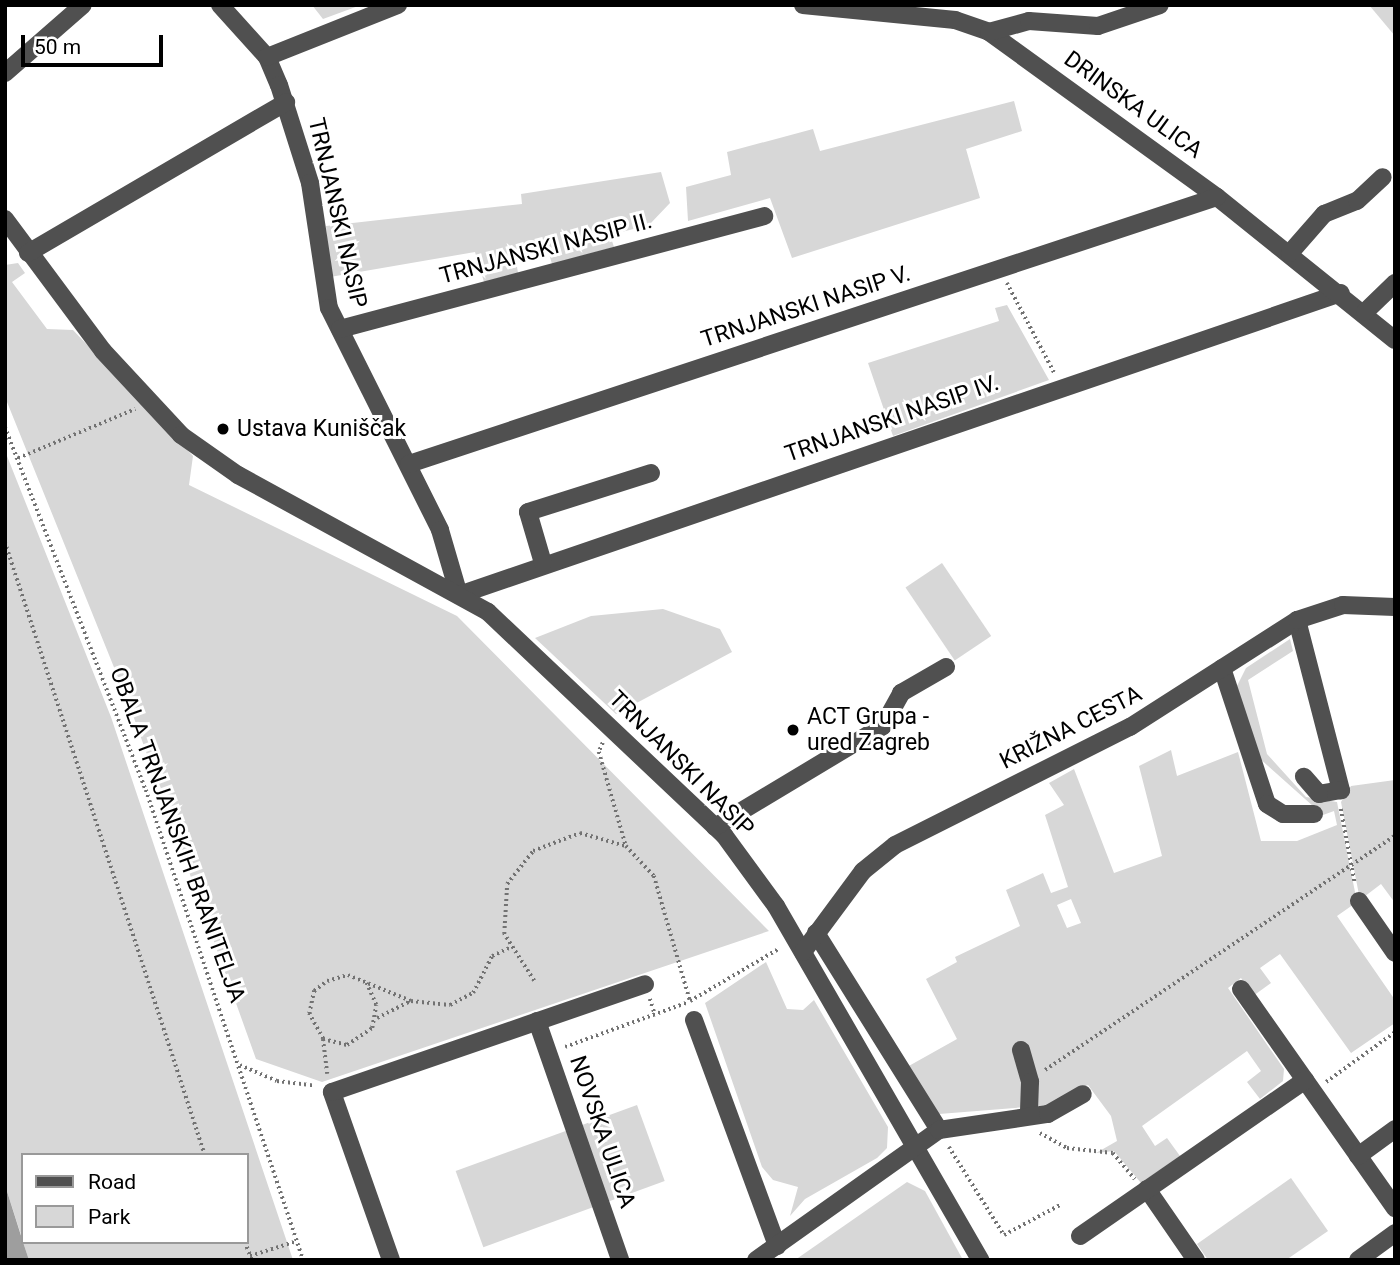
<!DOCTYPE html>
<html>
<head>
<meta charset="utf-8">
<style>
  body { margin:0 }
  #map { position:relative; width:1400px; height:1265px; overflow:hidden; background:#fff; font-family:Roboto,sans-serif }
  div>[style] { position:absolute }
  .green>* { inset:0; background:#d7d7d7; transform-origin:0 0 }
  .water>* { inset:0; background:#9e9e9e }
  .path>* { height:3.5px; margin-top:-1.75px; transform-origin:0; background:repeating-linear-gradient(90deg,#727272 0 2px,transparent 0 5.5px) }
  .minor>* { height:18px; margin:-9px; padding:0 9px; transform-origin:9px; border-radius:9px; background:#505050 }
  .dots>* { width:19px; height:19px; translate:-50% -50%; box-sizing:border-box; border:4px solid #fff; border-radius:50% }
  span { translate:-50% -50%; white-space:nowrap; text-align:center; line-height:1.15; -webkit-text-stroke:6px #fff; paint-order:stroke }
  .street-label { font-size:23px; color:#000 }
  .poi-label { font-size:23px; color:#000 }
  .left { translate:0 -50%; text-align:left }
  .frame { position:absolute; inset:0; border:7px solid #000; pointer-events:none }
  .legend { position:absolute; left:21px; top:1153px; width:228px; height:91px; box-sizing:border-box; background:#fff; border:2px solid #999; margin:0; padding:9px 12px; list-style:none; font-size:21px; color:#000 }
  .legend li { display:flex; align-items:center; gap:14px; height:35px }
  .legend b { width:35px; border:2px solid #999 }
  .scale { position:absolute; left:21px; top:35px; width:142px; height:32px; box-sizing:border-box; border:4px solid #000; border-top:0; padding-left:9px; font-size:21px; line-height:24px; white-space:nowrap; color:#000; -webkit-text-stroke:5px #fff; paint-order:stroke }
</style>
</head>
<body>
<div id="map">
  <div class="green">
    <div style="clip-path:polygon(312px 5px,361px 5px,323px 19px)"></div>
    <div style="clip-path:polygon(1369px 5px,1395px 5px,1395px 36px)"></div>
    <div style="clip-path:polygon(1014px 101px,1022px 131px,966px 149px,980px 198px,792px 258px,770px 198px,688px 221px,686px 187px,731px 175px,727px 152px,813px 129px,820px 151px)"></div>
    <div style="clip-path:polygon(661px 172px,670px 203px,649px 225px,610px 235px,614px 247px,552px 264px,547px 247px,515px 254px,518px 273px,484px 282px,475px 252px,330px 277px,326px 226px,522px 204px,521px 194px)"></div>
    <div style="clip-path:polygon(18px 263px,25px 273px,12px 282px,47px 329px,73px 330px,193px 456px,189px 485px,457px 616px,769px 931px,322px 1082px,256px 1059px,130px 707px,5px 397px,5px 265px)"></div>
    <div style="clip-path:polygon(1007px 305px,1049px 380px,893px 436px,868px 363px,999px 321px,995px 308px)"></div>
    <div style="clip-path:polygon(5px 451px,111px 717px,293px 1260px,29px 1260px,23px 1242px,247px 1242px,247px 1155px,23px 1155px,23px 1241px,5px 1185px)"></div>
    <div style="left:942px;top:563px;width:88px;height:44px;rotate:56deg"></div>
    <div style="clip-path:polygon(663px 609px,720px 629px,732px 652px,616px 714px,535px 638px,591px 616px)"></div>
    <div style="clip-path:polygon(evenodd,1290px 639px,1293px 651px,1248px 680px,1267px 754px,1306px 797px,1337px 802px,1357px 902px,1337px 916px,1395px 1000px,1395px 1023px,1351px 1053px,1280px 954px,1260px 968px,1271px 983px,1253px 996px,1241px 978px,1228px 988px,1284px 1069px,1283px 1081px,1260px 1099px,1247px 1082px,1261px 1071px,1247px 1051px,1142px 1126px,1155px 1146px,1167px 1138px,1180px 1156px,1141px 1183px,1114px 1151px,1096px 1153px,1117px 1141px,1111px 1116px,1088px 1085px,1051px 1105px,939px 1114px,907px 1067px,957px 1039px,926px 979px,957px 962px,955px 957px,1020px 926px,1006px 890px,1043px 873px,1051px 893px,1068px 887px,1045px 815px,1064px 805px,1049px 783px,1074px 769px,1114px 873px,1162px 856px,1139px 766px,1171px 750px,1177px 776px,1238px 752px,1261px 841px,1297px 841px,1337px 825px,1334px 811px,1323px 815px,1258px 757px,1237px 686px,1246px 668px,1290px 639px,1071px 899px,1081px 923px,1067px 928px,1057px 905px,1071px 899px)"></div>
    <div style="clip-path:polygon(1395px 780px,1395px 903px,1381px 884px,1360px 900px,1341px 802px,1351px 786px)"></div>
    <div style="clip-path:polygon(766px 962px,787px 1009px,803px 1010px,814px 1000px,888px 1127px,887px 1148px,877px 1158px,805px 1199px,790px 1216px,798px 1187px,773px 1180px,762px 1167px,705px 1003px)"></div>
    <div style="left:637px;top:1105px;width:81px;height:193px;rotate:70deg"></div>
    <div style="clip-path:polygon(1291px 1178px,1328px 1231px,1286px 1260px,1208px 1260px,1197px 1244px)"></div>
    <div style="clip-path:polygon(907px 1182px,925px 1191px,963px 1260px,795px 1260px)"></div>
  </div>
  <div class="water">
    <div style="clip-path:polygon(5px 1185px,23px 1242px,29px 1260px,5px 1260px)"></div>
  </div>
  <div class="path">
    <div style="left:1007px;top:283px;width:101px;rotate:62.2deg"></div>
    <div style="left:5px;top:427px;width:389px;rotate:68.8deg"></div>
    <div style="left:146px;top:790px;width:496px;rotate:71.5deg"></div>
    <div style="left:18px;top:458px;width:127px;rotate:-22.7deg"></div>
    <div style="left:5px;top:542px;width:645px;rotate:71.93deg"></div>
    <div style="left:603px;top:743px;width:10px;rotate:114deg"></div>
    <div style="left:599px;top:752px;width:98px;rotate:74deg"></div>
    <div style="left:1341px;top:809px;width:76px;rotate:79.4deg"></div>
    <div style="left:534px;top:981px;width:56px;rotate:-122.6deg"></div>
    <div style="left:504px;top:934px;width:50px;rotate:-86.6deg"></div>
    <div style="left:507px;top:884px;width:42px;rotate:-51.8deg"></div>
    <div style="left:533px;top:851px;width:50px;rotate:-21deg"></div>
    <div style="left:580px;top:833px;width:48px;rotate:15.8deg"></div>
    <div style="left:626px;top:846px;width:41px;rotate:47deg"></div>
    <div style="left:654px;top:876px;width:130px;rotate:73.9deg"></div>
    <div style="left:690px;top:1001px;width:104px;rotate:-30.5deg"></div>
    <div style="left:650px;top:999px;width:16px;rotate:72deg"></div>
    <div style="left:377px;top:1018px;width:38px;rotate:-27deg"></div>
    <div style="left:323px;top:1039px;width:25px;rotate:14deg"></div>
    <div style="left:347px;top:1045px;width:30px;rotate:-34deg"></div>
    <div style="left:372px;top:1028px;width:23px;rotate:-80deg"></div>
    <div style="left:376px;top:1005px;width:24px;rotate:-114deg"></div>
    <div style="left:565px;top:1047px;width:129px;rotate:-20deg"></div>
    <div style="left:240px;top:1065px;width:40px;rotate:23.4deg"></div>
    <div style="left:277px;top:1081px;width:38px;rotate:7deg"></div>
    <div style="left:1045px;top:1070px;width:421px;rotate:-33.8deg"></div>
    <div style="left:327px;top:1074px;width:35px;rotate:-97deg"></div>
    <div style="left:323px;top:1039px;width:29px;rotate:-119deg"></div>
    <div style="left:309px;top:1014px;width:24px;rotate:-78deg"></div>
    <div style="left:314px;top:991px;width:16px;rotate:-38deg"></div>
    <div style="left:327px;top:981px;width:22px;rotate:-16deg"></div>
    <div style="left:348px;top:975px;width:68px;rotate:22.4deg"></div>
    <div style="left:411px;top:1001px;width:39px;rotate:6deg"></div>
    <div style="left:450px;top:1005px;width:26px;rotate:-28deg"></div>
    <div style="left:473px;top:993px;width:42px;rotate:-62.8deg"></div>
    <div style="left:492px;top:956px;width:19px;rotate:-25deg"></div>
    <div style="left:1326px;top:1082px;width:85px;rotate:-35.9deg"></div>
    <div style="left:1040px;top:1133px;width:31px;rotate:29deg"></div>
    <div style="left:1067px;top:1148px;width:46px;rotate:6.2deg"></div>
    <div style="left:1113px;top:1153px;width:34px;rotate:50deg"></div>
    <div style="left:949px;top:1147px;width:104px;rotate:58deg"></div>
    <div style="left:1004px;top:1235px;width:64px;rotate:-28.2deg"></div>
    <div style="left:245px;top:1242px;width:19px;rotate:69deg"></div>
    <div style="left:250px;top:1256px;width:49px;rotate:-17.7deg"></div>
  </div>
  <div class="minor">
    <div style="left:220px;top:5px;width:70px;rotate:47.9deg"></div>
    <div style="left:267px;top:57px;width:30px;rotate:67deg"></div>
    <div style="left:279px;top:85px;width:103px;rotate:72.4deg"></div>
    <div style="left:310px;top:183px;width:126px;rotate:81.4deg"></div>
    <div style="left:329px;top:308px;width:248px;rotate:63.4deg"></div>
    <div style="left:440px;top:530px;width:68px;rotate:73.7deg"></div>
    <div style="left:459px;top:595px;width:932px;rotate:-18.9deg"></div>
    <div style="left:803px;top:5px;width:153px;rotate:5.6deg"></div>
    <div style="left:955px;top:20px;width:36px;rotate:19deg"></div>
    <div style="left:989px;top:32px;width:281px;rotate:35.9deg"></div>
    <div style="left:1217px;top:197px;width:228px;rotate:38.8deg"></div>
    <div style="left:989px;top:32px;width:41px;rotate:-15.4deg"></div>
    <div style="left:1029px;top:21px;width:69px;rotate:4.1deg"></div>
    <div style="left:1098px;top:26px;width:65px;rotate:-18.7deg"></div>
    <div style="left:267px;top:57px;width:141px;rotate:-21.7deg"></div>
    <div style="left:5px;top:73px;width:103px;rotate:-41.1deg"></div>
    <div style="left:5px;top:219px;width:164px;rotate:53.4deg"></div>
    <div style="left:103px;top:351px;width:115px;rotate:47.1deg"></div>
    <div style="left:181px;top:435px;width:70px;rotate:35.1deg"></div>
    <div style="left:238px;top:475px;width:285px;rotate:28.7deg"></div>
    <div style="left:488px;top:612px;width:325px;rotate:43.4deg"></div>
    <div style="left:724px;top:835px;width:88px;rotate:53.8deg"></div>
    <div style="left:776px;top:906px;width:409px;rotate:60deg"></div>
    <div style="left:28px;top:253px;width:299px;rotate:-30.3deg"></div>
    <div style="left:1290px;top:253px;width:52px;rotate:-48.9deg"></div>
    <div style="left:1324px;top:214px;width:35px;rotate:-22deg"></div>
    <div style="left:1357px;top:201px;width:35px;rotate:-43deg"></div>
    <div style="left:1365px;top:312px;width:42px;rotate:-44deg"></div>
    <div style="left:340px;top:329px;width:439px;rotate:-14.9deg"></div>
    <div style="left:409px;top:464px;width:851px;rotate:-18.29deg"></div>
    <div style="left:543px;top:563px;width:53px;rotate:-106.4deg"></div>
    <div style="left:528px;top:512px;width:129px;rotate:-17.6deg"></div>
    <div style="left:1297px;top:620px;width:176px;rotate:75.5deg"></div>
    <div style="left:1341px;top:790px;width:22px;rotate:170deg"></div>
    <div style="left:1319px;top:794px;width:23px;rotate:-131deg"></div>
    <div style="left:1222px;top:668px;width:143px;rotate:71.7deg"></div>
    <div style="left:1267px;top:804px;width:19px;rotate:32deg"></div>
    <div style="left:1283px;top:814px;width:31px"></div>
    <div style="left:715px;top:827px;width:196px;rotate:-31deg"></div>
    <div style="left:883px;top:726px;width:38px;rotate:-61deg"></div>
    <div style="left:901px;top:693px;width:52px;rotate:-30deg"></div>
    <div style="left:1359px;top:901px;width:63px;rotate:55.3deg"></div>
    <div style="left:816px;top:933px;width:232px;rotate:58deg"></div>
    <div style="left:803px;top:952px;width:101px;rotate:-53.5deg"></div>
    <div style="left:863px;top:871px;width:41px;rotate:-39.1deg"></div>
    <div style="left:895px;top:845px;width:263px;rotate:-26.7deg"></div>
    <div style="left:1130px;top:727px;width:198px;rotate:-32.6deg"></div>
    <div style="left:1297px;top:620px;width:48px;rotate:-18.1deg"></div>
    <div style="left:1343px;top:605px;width:52px;rotate:2.2deg"></div>
    <div style="left:1241px;top:989px;width:268px;rotate:54.9deg"></div>
    <div style="left:694px;top:1020px;width:241px;rotate:69.8deg"></div>
    <div style="left:537px;top:1021px;width:253px;rotate:70.8deg"></div>
    <div style="left:1021px;top:1050px;width:33px;rotate:74deg"></div>
    <div style="left:1030px;top:1082px;width:34px;rotate:92deg"></div>
    <div style="left:1358px;top:1156px;width:46px;rotate:-36.1deg"></div>
    <div style="left:1147px;top:1189px;width:86px;rotate:55.4deg"></div>
    <div style="left:1080px;top:1236px;width:274px;rotate:-34.7deg"></div>
    <div style="left:391px;top:1260px;width:178px;rotate:-109.4deg"></div>
    <div style="left:332px;top:1092px;width:331px;rotate:-19deg"></div>
    <div style="left:756px;top:1260px;width:224px;rotate:-35.4deg"></div>
    <div style="left:939px;top:1130px;width:110px;rotate:-8.4deg"></div>
    <div style="left:1048px;top:1114px;width:40px;rotate:-29.7deg"></div>
    <div style="left:1358px;top:1260px;width:46px;rotate:-36.1deg"></div>
  </div>
  <div class="dots">
    <div style="left:223px;top:429px;background:#000"></div>
    <div style="left:793px;top:730px;background:#000"></div>
  </div>
  <div class="street-label">
    <span style="left:1133px;top:105px;rotate:36deg">DRINSKA ULICA</span>
    <span style="left:337px;top:213px;rotate:77deg">TRNJANSKI NASIP</span>
    <span style="left:546px;top:249px;rotate:-15deg">TRNJANSKI NASIP II.</span>
    <span style="left:806px;top:307px;rotate:-18deg">TRNJANSKI NASIP V.</span>
    <span style="left:892px;top:419px;rotate:-19deg">TRNJANSKI NASIP IV.</span>
    <span style="left:1071px;top:728px;rotate:-27deg">KRIŽNA CESTA</span>
    <span style="left:681px;top:764px;rotate:45deg">TRNJANSKI NASIP</span>
    <span style="left:177px;top:835px;rotate:70deg">OBALA TRNJANSKIH BRANITELJA</span>
    <span style="left:602px;top:1132px;rotate:71deg">NOVSKA ULICA</span>
  </div>
  <div class="poi-label">
    <span class="left" style="left:237px;top:429px">Ustava Kuniščak</span>
    <span class="left" style="left:807px;top:730px">ACT Grupa -<br>ured Zagreb</span>
  </div>
  <div class="frame"></div>
  <ul class="legend">
  <li><b style="height:9px;background:#505050"></b>Road</li>
  <li><b style="height:19px;background:#d7d7d7"></b>Park</li>
  </ul>
  <div class="scale">50 m</div>
</div>
</body>
</html>
